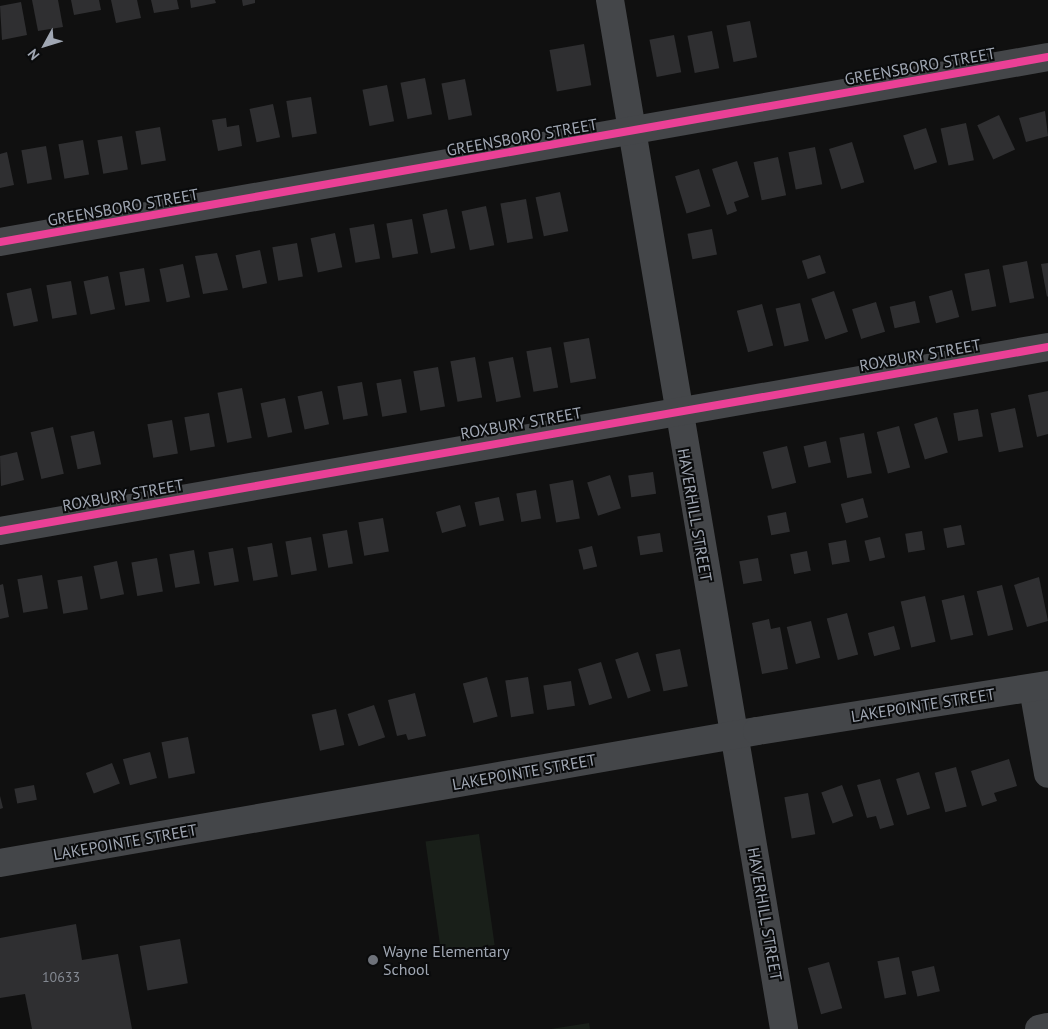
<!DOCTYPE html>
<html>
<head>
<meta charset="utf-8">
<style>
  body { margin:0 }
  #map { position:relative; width:1048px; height:1029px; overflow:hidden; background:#101010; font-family:"PT Sans",sans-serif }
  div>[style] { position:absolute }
  .green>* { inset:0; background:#191f19; transform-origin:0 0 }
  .building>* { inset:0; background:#2f2f31; transform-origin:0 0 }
  .minor>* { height:28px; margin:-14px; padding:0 14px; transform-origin:14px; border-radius:14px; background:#444649 }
  .cycleway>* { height:8px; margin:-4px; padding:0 4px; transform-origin:4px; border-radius:4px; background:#ea4096 }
  .dots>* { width:14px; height:14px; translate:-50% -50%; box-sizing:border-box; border:2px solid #0a0b0c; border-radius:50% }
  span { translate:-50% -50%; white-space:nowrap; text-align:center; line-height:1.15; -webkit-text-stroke:4px #0a0b0c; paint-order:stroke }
  .number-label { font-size:14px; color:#848992 }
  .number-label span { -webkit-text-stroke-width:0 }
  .street-label { font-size:16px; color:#a0a7b3 }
  .poi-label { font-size:16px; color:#a0a7b3 }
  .left { translate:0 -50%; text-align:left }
  .north { position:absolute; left:20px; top:20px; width:50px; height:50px; -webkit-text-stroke:4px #0a0b0c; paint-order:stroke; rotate:231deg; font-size:14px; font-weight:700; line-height:20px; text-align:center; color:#a0a7b3 }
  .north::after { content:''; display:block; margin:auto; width:18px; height:22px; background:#a0a7b3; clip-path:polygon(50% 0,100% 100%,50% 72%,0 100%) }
</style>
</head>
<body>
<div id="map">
  <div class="green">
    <div style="left:479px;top:834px;width:112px;height:54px;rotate:82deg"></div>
    <div style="clip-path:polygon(589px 1023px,590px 1029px,551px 1029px)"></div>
  </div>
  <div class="building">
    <div style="clip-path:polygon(32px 0,58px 0,63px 27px,38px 31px)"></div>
    <div style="clip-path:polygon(71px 0,99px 0,101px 10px,74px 15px)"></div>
    <div style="clip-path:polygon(111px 0,137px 0,141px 18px,116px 23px)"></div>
    <div style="clip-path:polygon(151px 0,177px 0,179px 9px,154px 13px)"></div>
    <div style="clip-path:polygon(190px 0,215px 0,216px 3px,191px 8px)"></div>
    <div style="clip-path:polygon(242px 0,255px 0,255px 3px,243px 6px)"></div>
    <div style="clip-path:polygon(21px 2px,27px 35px,2px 40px,0 6px)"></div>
    <div style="left:750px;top:21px;width:37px;height:24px;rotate:79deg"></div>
    <div style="left:712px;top:31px;width:38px;height:25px;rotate:79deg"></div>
    <div style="left:674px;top:35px;width:38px;height:25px;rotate:79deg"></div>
    <div style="left:584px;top:44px;width:42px;height:35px;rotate:80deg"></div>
    <div style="left:425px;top:78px;width:37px;height:25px;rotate:79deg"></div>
    <div style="left:465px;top:79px;width:37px;height:24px;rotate:79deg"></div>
    <div style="left:387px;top:85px;width:37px;height:25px;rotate:79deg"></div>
    <div style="left:311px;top:97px;width:37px;height:25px;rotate:81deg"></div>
    <div style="left:273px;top:104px;width:34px;height:24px;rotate:78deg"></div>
    <div style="clip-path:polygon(1045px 111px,1048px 136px,1026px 142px,1019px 118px)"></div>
    <div style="left:999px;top:115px;width:38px;height:24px;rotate:65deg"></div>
    <div style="clip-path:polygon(226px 118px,227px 127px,239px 125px,242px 146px,218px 151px,212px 120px)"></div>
    <div style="left:966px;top:123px;width:38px;height:26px;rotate:78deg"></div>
    <div style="left:160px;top:127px;width:34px;height:25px;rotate:80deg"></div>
    <div style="left:926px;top:128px;width:36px;height:24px;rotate:72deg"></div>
    <div style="left:122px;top:136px;width:34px;height:25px;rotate:80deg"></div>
    <div style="left:83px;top:140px;width:35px;height:25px;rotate:80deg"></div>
    <div style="left:852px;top:142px;width:42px;height:24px;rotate:73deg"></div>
    <div style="left:46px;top:146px;width:34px;height:25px;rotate:80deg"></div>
    <div style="left:815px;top:147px;width:38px;height:27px;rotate:79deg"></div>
    <div style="clip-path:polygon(7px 152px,14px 185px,0 188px,0 154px)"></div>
    <div style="left:778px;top:157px;width:39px;height:25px;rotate:78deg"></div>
    <div style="clip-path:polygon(737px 161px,749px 197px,734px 202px,737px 211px,727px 215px,712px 169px)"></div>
    <div style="left:699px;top:169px;width:39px;height:25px;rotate:73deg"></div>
    <div style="left:560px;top:192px;width:40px;height:25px;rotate:78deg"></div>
    <div style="left:526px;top:199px;width:40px;height:26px;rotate:80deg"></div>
    <div style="left:486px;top:206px;width:40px;height:25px;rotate:78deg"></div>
    <div style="left:447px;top:209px;width:40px;height:25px;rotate:78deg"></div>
    <div style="left:412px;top:219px;width:35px;height:26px;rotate:80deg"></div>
    <div style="left:374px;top:224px;width:35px;height:25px;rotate:80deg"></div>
    <div style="left:712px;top:229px;width:26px;height:25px;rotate:79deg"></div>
    <div style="left:335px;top:233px;width:35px;height:25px;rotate:78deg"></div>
    <div style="left:297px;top:243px;width:34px;height:25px;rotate:80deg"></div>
    <div style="left:260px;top:250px;width:34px;height:25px;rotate:78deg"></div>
    <div style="clip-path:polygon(217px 253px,228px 290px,203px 294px,195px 256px)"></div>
    <div style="left:820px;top:255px;width:19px;height:19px;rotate:72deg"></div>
    <div style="left:1027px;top:261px;width:38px;height:25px;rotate:79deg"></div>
    <div style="clip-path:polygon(1048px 263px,1048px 296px,1047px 297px,1041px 264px)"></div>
    <div style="left:183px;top:264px;width:34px;height:24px;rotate:78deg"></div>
    <div style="left:144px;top:268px;width:34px;height:25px;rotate:80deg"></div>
    <div style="left:989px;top:269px;width:38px;height:25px;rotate:79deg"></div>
    <div style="left:108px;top:276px;width:34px;height:25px;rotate:78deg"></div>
    <div style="left:71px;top:281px;width:34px;height:25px;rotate:80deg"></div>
    <div style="left:31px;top:288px;width:34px;height:25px;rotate:78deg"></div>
    <div style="left:952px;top:290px;width:28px;height:24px;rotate:75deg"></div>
    <div style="left:834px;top:291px;width:43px;height:24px;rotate:71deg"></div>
    <div style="left:915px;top:301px;width:22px;height:26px;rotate:77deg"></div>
    <div style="left:876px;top:302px;width:31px;height:25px;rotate:73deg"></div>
    <div style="left:800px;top:303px;width:39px;height:25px;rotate:77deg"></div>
    <div style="left:762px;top:304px;width:43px;height:26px;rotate:75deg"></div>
    <div style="left:589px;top:338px;width:41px;height:26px;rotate:80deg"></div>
    <div style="left:551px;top:347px;width:41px;height:25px;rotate:80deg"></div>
    <div style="left:475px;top:357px;width:41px;height:25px;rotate:80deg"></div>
    <div style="left:513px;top:357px;width:41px;height:25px;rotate:79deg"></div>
    <div style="left:438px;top:367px;width:40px;height:25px;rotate:80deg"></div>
    <div style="left:401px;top:379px;width:34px;height:25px;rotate:80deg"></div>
    <div style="left:362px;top:382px;width:34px;height:25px;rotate:80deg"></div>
    <div style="left:242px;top:388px;width:51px;height:25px;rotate:79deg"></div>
    <div style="left:322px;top:391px;width:34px;height:25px;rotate:78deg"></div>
    <div style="clip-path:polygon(1048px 391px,1048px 434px,1037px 437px,1028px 395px)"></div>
    <div style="left:285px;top:398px;width:35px;height:25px;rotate:78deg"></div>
    <div style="left:1015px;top:408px;width:40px;height:25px;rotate:78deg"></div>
    <div style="left:978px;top:409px;width:28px;height:25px;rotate:80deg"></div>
    <div style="left:209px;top:413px;width:34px;height:25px;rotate:80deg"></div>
    <div style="left:937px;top:417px;width:37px;height:24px;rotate:73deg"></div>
    <div style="left:172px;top:420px;width:34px;height:25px;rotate:80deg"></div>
    <div style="left:899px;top:426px;width:43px;height:23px;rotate:75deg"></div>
    <div style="left:53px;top:427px;width:48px;height:23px;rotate:77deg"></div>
    <div style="left:94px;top:431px;width:34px;height:24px;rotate:78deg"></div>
    <div style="left:864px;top:433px;width:41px;height:25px;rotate:79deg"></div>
    <div style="left:826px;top:441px;width:22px;height:23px;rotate:77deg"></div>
    <div style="left:787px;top:446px;width:38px;height:25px;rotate:76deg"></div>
    <div style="clip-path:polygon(17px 452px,24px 480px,1px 486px,0 456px)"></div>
    <div style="left:653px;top:472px;width:22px;height:25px;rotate:82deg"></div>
    <div style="left:610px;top:475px;width:35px;height:24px;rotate:72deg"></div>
    <div style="left:573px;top:480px;width:39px;height:24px;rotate:80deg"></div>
    <div style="left:536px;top:490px;width:29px;height:20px;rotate:80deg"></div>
    <div style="left:499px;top:497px;width:24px;height:25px;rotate:78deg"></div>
    <div style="left:863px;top:498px;width:20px;height:23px;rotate:75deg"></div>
    <div style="left:460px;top:505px;width:22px;height:25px;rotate:74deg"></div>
    <div style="left:786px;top:512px;width:20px;height:19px;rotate:79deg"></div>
    <div style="left:383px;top:518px;width:34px;height:25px;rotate:80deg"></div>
    <div style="left:961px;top:525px;width:20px;height:18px;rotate:79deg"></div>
    <div style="left:347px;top:530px;width:34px;height:25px;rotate:80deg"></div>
    <div style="left:922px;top:531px;width:19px;height:17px;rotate:81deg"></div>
    <div style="left:660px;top:533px;width:19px;height:23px;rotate:81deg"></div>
    <div style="left:311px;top:537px;width:34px;height:26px;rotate:80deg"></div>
    <div style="left:880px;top:537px;width:21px;height:16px;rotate:76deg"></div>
    <div style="left:846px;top:540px;width:22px;height:18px;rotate:80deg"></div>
    <div style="left:272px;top:543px;width:34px;height:25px;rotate:80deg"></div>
    <div style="left:592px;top:546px;width:21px;height:14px;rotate:76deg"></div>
    <div style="left:233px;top:548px;width:34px;height:25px;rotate:80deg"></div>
    <div style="left:194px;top:550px;width:34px;height:25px;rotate:80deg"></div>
    <div style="left:807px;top:551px;width:20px;height:17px;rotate:79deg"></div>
    <div style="left:157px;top:558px;width:34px;height:26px;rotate:80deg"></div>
    <div style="left:758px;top:558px;width:23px;height:19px;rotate:80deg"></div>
    <div style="left:117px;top:561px;width:34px;height:24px;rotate:78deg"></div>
    <div style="left:42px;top:575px;width:34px;height:25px;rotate:80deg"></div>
    <div style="left:82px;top:576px;width:34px;height:25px;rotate:80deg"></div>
    <div style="clip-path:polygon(1039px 577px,1048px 621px,1027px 627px,1014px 585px)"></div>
    <div style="clip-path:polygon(3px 584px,9px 617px,0 619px,0 585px)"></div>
    <div style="left:1002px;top:585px;width:46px;height:26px;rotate:76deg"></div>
    <div style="left:964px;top:595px;width:41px;height:23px;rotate:77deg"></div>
    <div style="left:925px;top:596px;width:47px;height:25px;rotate:77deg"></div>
    <div style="left:847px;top:613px;width:43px;height:21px;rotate:75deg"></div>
    <div style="clip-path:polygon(769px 619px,771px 629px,780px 627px,788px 669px,762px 674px,752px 623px)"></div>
    <div style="left:811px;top:621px;width:38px;height:25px;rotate:76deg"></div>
    <div style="left:894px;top:626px;width:24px;height:27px;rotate:75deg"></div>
    <div style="left:680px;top:649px;width:38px;height:25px;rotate:78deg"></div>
    <div style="left:638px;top:652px;width:41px;height:24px;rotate:72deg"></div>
    <div style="left:601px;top:662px;width:38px;height:24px;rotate:73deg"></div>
    <div style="left:487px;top:677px;width:41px;height:25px;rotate:75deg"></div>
    <div style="left:528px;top:677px;width:37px;height:23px;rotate:81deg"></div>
    <div style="left:571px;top:681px;width:25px;height:28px;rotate:81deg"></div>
    <div style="clip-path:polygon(415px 693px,426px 736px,408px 740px,406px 734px,397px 736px,388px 700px)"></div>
    <div style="left:374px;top:705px;width:34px;height:28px;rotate:71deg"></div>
    <div style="left:336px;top:709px;width:37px;height:25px;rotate:77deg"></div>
    <div style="left:188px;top:737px;width:37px;height:27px;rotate:79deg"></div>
    <div style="left:150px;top:752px;width:27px;height:28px;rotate:75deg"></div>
    <div style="clip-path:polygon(1009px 759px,1017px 786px,994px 793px,997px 801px,982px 806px,971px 771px)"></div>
    <div style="left:112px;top:763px;width:22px;height:28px;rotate:69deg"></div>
    <div style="left:956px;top:767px;width:41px;height:22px;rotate:75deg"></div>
    <div style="left:919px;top:772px;width:38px;height:24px;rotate:73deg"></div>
    <div style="clip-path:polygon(880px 779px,894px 825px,880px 829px,876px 816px,867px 818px,857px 785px)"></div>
    <div style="left:34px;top:785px;width:15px;height:20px;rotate:79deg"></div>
    <div style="left:842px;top:785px;width:33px;height:22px;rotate:70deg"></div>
    <div style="left:808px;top:793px;width:42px;height:24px;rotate:80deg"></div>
    <div style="clip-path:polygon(0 796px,3px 808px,0 809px)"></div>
    <div style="clip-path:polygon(76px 924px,82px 960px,118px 954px,132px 1029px,32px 1029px,25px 994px,0 998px,0 938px)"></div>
    <div style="left:180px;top:939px;width:45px;height:41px;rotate:80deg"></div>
    <div style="left:899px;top:957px;width:38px;height:22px;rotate:79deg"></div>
    <div style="left:829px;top:962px;width:48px;height:22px;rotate:74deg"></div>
    <div style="left:934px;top:966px;width:26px;height:23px;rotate:77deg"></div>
  </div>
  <div class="minor">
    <div style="left:610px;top:0;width:1044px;rotate:80.4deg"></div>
    <div style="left:0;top:242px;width:1064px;rotate:-10.01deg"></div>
    <div style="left:0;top:531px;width:1064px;rotate:-9.96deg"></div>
    <div style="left:1033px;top:688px;width:87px;rotate:80.1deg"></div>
    <div style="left:0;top:863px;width:768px;rotate:-9.89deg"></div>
    <div style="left:757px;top:731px;width:295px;rotate:-9deg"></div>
    <div style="left:1039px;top:1029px;width:9px;rotate:-13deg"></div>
  </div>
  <div class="cycleway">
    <div style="left:0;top:242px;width:1064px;rotate:-10.01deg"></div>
    <div style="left:0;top:531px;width:1064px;rotate:-9.96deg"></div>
  </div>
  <div class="dots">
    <div style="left:373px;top:960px;background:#6e727a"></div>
  </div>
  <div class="number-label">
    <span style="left:61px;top:977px">10633</span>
  </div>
  <div class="street-label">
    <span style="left:920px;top:66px;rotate:-10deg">GREENSBORO STREET</span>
    <span style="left:522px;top:137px;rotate:-10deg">GREENSBORO STREET</span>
    <span style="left:123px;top:207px;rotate:-10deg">GREENSBORO STREET</span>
    <span style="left:920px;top:355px;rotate:-10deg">ROXBURY STREET</span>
    <span style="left:521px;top:423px;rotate:-10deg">ROXBURY STREET</span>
    <span style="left:123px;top:495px;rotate:-10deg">ROXBURY STREET</span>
    <span style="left:695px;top:515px;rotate:80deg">HAVERHILL STREET</span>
    <span style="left:923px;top:705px;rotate:-9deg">LAKEPOINTE STREET</span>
    <span style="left:524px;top:772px;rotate:-10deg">LAKEPOINTE STREET</span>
    <span style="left:125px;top:842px;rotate:-10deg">LAKEPOINTE STREET</span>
    <span style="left:765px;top:914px;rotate:80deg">HAVERHILL STREET</span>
  </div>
  <div class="poi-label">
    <span class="left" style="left:383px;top:960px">Wayne Elementary<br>School</span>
  </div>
  <div class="north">N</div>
</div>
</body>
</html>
